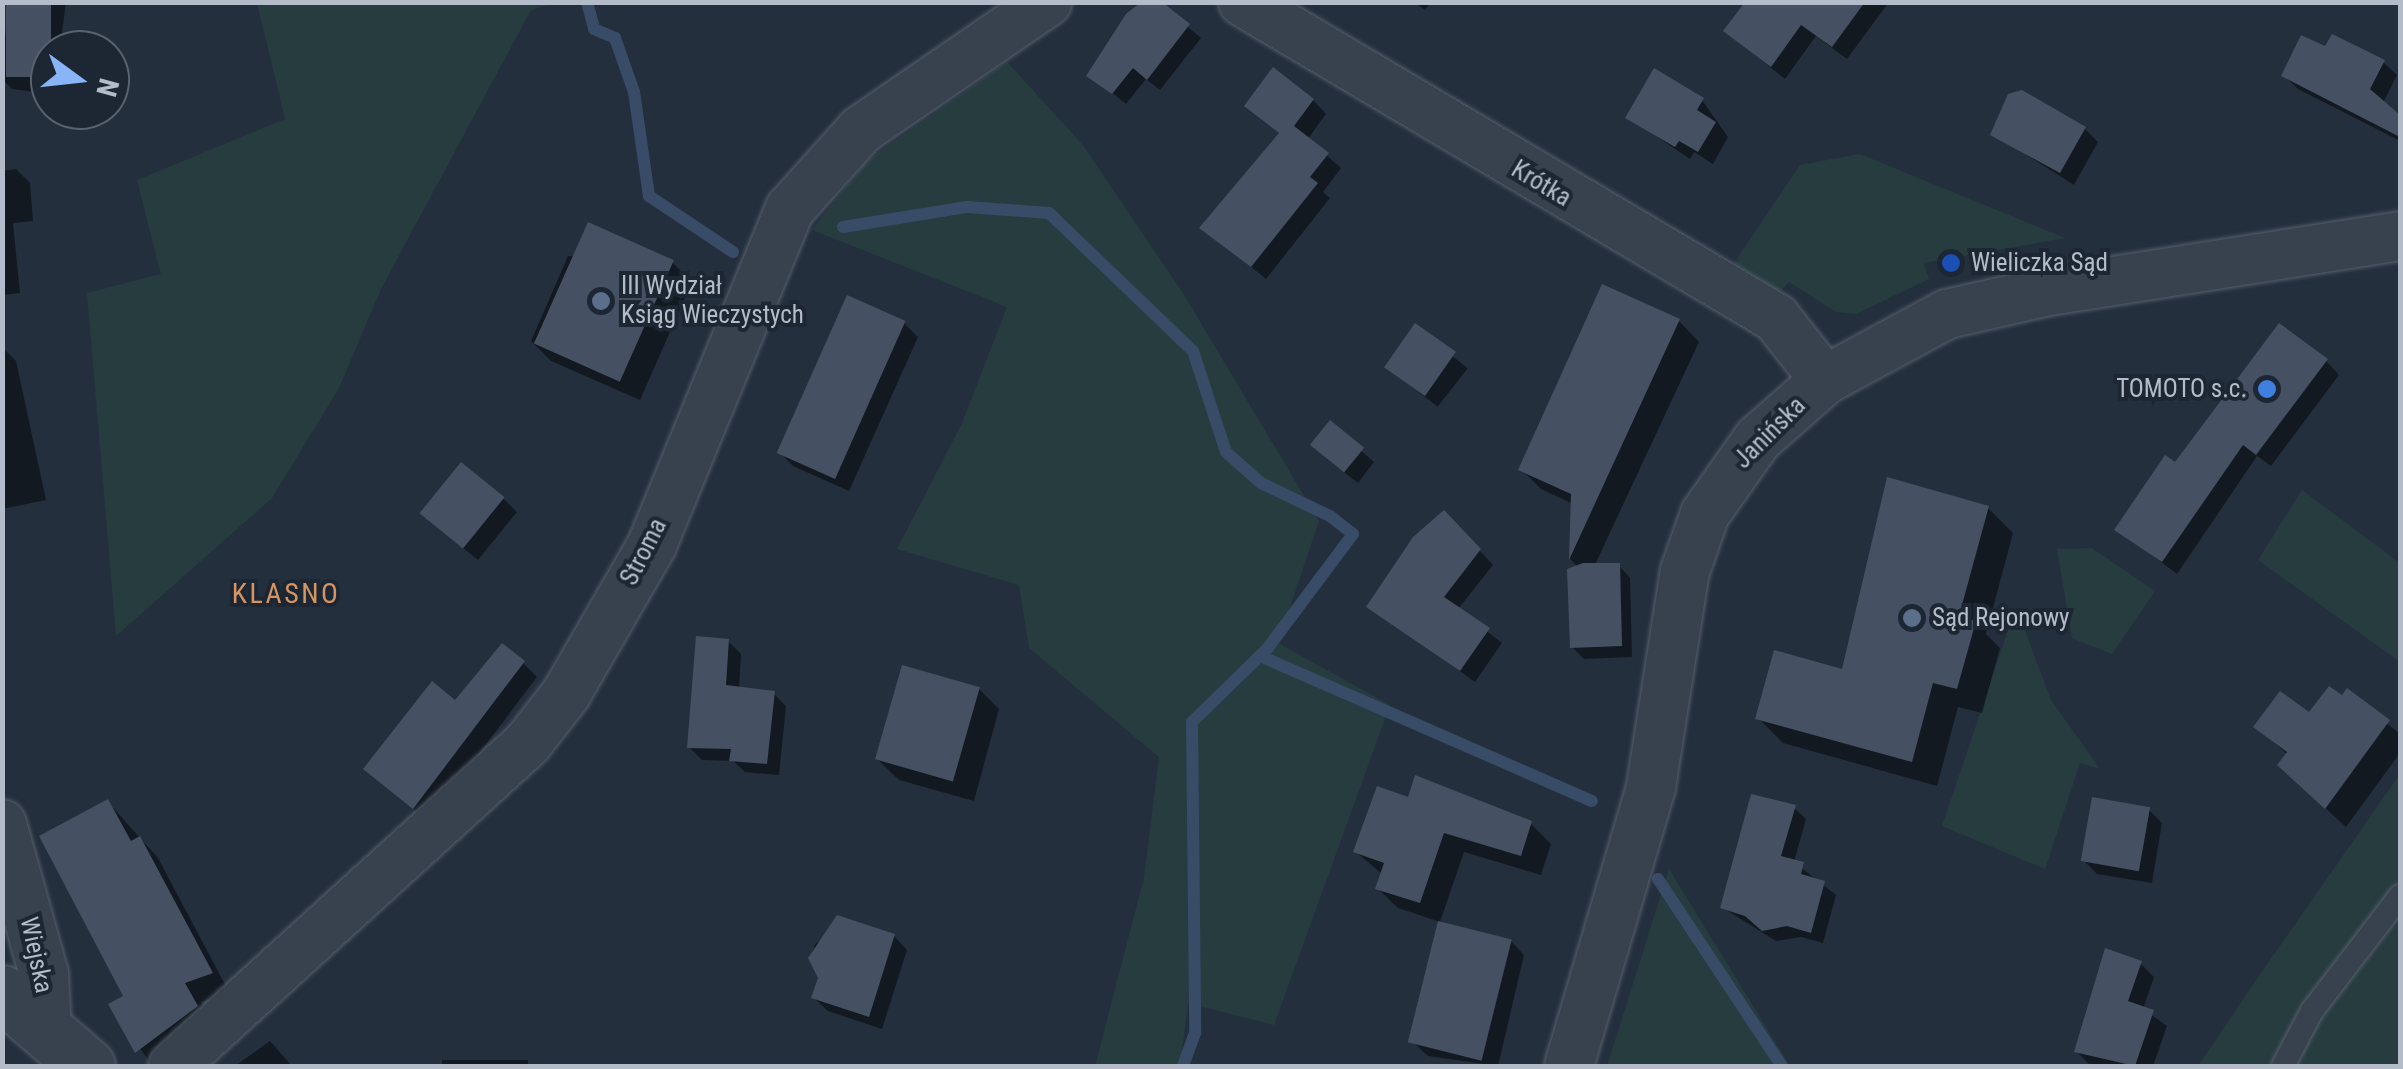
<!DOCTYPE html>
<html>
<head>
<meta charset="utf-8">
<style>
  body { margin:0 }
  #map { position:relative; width:2403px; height:1069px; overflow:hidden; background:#242f3e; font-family:"Roboto Condensed",sans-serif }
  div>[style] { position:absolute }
  .green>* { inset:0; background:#263c3f }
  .shadow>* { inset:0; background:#0007; transform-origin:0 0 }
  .stream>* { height:12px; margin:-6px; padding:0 6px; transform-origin:6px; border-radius:6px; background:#394c67 }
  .building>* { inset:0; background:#455162; transform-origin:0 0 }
  .roads { filter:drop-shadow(0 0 2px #565f6c) drop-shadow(0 0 2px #565f6c) }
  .service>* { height:22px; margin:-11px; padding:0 11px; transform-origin:11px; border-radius:11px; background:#38414e }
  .minor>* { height:48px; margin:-24px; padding:0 24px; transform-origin:24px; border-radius:24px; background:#38414e }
  .tertiary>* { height:55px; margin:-27.5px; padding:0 27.5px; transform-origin:27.5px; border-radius:27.5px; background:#38414e }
  .dots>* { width:28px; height:28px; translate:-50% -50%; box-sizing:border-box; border:5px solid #1d2633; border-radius:50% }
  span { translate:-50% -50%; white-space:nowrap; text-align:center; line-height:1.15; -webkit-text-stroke:8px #1d2633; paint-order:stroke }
  .street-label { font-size:25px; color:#b4bcc9 }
  .poi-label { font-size:25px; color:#b4bcc9 }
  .left { translate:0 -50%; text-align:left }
  .right { translate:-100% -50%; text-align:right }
  .neighbourhood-label { font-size:28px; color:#d59563; letter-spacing:2.5px }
  .frame { position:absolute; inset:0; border:5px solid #b4bcc9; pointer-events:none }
  .north { position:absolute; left:30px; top:30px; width:100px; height:100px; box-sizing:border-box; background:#1d2633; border:2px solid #59626f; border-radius:50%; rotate:105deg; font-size:28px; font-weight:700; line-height:40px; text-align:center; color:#b4bcc9 }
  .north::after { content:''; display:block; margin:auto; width:35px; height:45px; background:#8ab4f8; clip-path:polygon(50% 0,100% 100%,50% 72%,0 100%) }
</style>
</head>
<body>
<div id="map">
  <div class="green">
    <div style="clip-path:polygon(257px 3px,554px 3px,531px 10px,381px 289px,339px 388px,272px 498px,116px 636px,87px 293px,161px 274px,137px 180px,285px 119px)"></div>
    <div style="clip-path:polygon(1007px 62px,1082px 144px,1183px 293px,1319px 521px,1278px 643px,1390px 705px,1274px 1025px,1188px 1003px,1180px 1066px,1095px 1066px,1144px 878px,1159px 757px,1029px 648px,1019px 585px,897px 549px,962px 423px,1007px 307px,812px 230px,865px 162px)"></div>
    <div style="clip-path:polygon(1860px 154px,2065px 238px,1924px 263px,1929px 279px,1856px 314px,1836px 312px,1789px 282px,1779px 293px,1734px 263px,1800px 165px)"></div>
    <div style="clip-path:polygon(2302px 490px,2400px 563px,2400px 662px,2258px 560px)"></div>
    <div style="clip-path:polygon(2092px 548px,2155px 591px,2112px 654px,2072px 638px,2057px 549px)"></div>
    <div style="clip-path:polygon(2016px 607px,2051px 700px,2100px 769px,2080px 763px,2045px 869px,1942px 826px)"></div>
    <div style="clip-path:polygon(2400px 774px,2400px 1066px,2198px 1066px,2256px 980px)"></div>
    <div style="clip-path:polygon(1669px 869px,1790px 1066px,1607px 1066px)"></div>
  </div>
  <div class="shadow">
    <div style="clip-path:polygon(8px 2px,66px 2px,61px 40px,70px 50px,50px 50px,50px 94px,12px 89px,2px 79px)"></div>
    <div style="clip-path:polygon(1158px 2px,1201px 38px,1160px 90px,1146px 79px,1126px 104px,1090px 75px)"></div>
    <div style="clip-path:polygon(1414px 2px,1431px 2px,1425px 10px)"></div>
    <div style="clip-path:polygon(1748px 2px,1889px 2px,1847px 59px,1816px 36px,1785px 79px,1726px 31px)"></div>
    <div style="clip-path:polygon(2383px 62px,2397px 75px,2383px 103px,2400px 118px,2400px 141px,2298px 89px,2284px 76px)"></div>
    <div style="clip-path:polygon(1313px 100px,1326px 114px,1308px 139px,1341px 168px,1323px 192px,1330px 198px,1266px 279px,1203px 228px,1281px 135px,1247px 106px)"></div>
    <div style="clip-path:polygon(1702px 100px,1728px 137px,1713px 164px,1694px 152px,1690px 159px,1628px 117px)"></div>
    <div style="clip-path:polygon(2085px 129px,2098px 142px,2074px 185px,1993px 134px)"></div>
    <div style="clip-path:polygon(16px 169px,30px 183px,33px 221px,13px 223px,20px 293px,2px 295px,2px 171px)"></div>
    <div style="clip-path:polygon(568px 256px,672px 262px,692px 282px,640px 400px,551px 361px,531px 341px)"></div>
    <div style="clip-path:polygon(1679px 321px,1699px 342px,1593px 569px,1619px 566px,1630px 578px,1632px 657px,1584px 659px,1572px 647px,1581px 570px,1570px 559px,1573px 504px,1541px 489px,1521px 469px)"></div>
    <div style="clip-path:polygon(904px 323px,918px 337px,849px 491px,793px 466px,779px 452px)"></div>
    <div style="left:1415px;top:327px;width:67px;height:49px;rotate:38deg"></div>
    <div style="clip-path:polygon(2px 347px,16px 361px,46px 500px,2px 509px)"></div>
    <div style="clip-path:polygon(2326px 361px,2339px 375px,2271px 466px,2257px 456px,2177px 574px,2117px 529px,2176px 465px)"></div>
    <div style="clip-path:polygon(1330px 424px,1374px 462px,1358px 483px,1327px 459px)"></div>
    <div style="clip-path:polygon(504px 499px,517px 512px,478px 560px,437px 527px)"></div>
    <div style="clip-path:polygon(1988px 508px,2013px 533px,1986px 634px,2000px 648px,1982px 713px,1958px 707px,1937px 786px,1783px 743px,1758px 718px,1844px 672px)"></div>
    <div style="clip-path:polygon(1458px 527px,1493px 565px,1458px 609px,1502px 643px,1475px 682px,1369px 606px)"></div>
    <div style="clip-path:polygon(728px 641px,741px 654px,739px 689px,773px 693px,786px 706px,779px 775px,745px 772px,733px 761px,702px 760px,689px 747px)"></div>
    <div style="clip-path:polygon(523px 663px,537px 677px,428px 821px,366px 769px)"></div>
    <div style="clip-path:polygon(979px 689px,999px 709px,974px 801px,899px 780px,878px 760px)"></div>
    <div style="clip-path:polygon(2347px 691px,2400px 734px,2400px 753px,2346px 827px,2300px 785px,2288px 755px,2256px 726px,2310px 715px)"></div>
    <div style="clip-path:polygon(1410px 800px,1531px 824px,1551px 844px,1541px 875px,1464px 852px,1440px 922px,1398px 908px,1377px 888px,1382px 874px,1356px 852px)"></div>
    <div style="clip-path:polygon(108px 802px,158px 858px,229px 992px,201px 1002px,214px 1026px,152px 1066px,111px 1005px,126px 997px)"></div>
    <div style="clip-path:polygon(1794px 808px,1806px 819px,1794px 862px,1836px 895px,1823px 943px,1801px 937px,1776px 941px,1723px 908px)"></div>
    <div style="clip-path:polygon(2149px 810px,2162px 823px,2152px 883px,2097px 874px,2083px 860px)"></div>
    <div style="clip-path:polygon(834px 933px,894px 936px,907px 950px,882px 1029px,828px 1011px,814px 998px,820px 978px,811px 958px,815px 944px)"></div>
    <div style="clip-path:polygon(1511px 941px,1524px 955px,1498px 1066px,1428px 1056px,1414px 1043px)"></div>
    <div style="clip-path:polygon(2140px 963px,2154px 977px,2143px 1009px,2167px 1026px,2153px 1066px,2091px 1066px,2077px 1052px)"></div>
    <div style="clip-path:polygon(270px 1041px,292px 1066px,235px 1066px)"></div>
    <div style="left:442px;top:1060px;width:86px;height:6px"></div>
  </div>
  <div class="stream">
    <div style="left:587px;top:2px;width:28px;rotate:75deg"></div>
    <div style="left:594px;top:29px;width:23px;rotate:23deg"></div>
    <div style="left:615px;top:38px;width:57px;rotate:70.6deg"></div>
    <div style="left:634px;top:92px;width:105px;rotate:81.8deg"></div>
    <div style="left:649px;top:196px;width:101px;rotate:33.7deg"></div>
    <div style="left:843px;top:227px;width:126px;rotate:-9.2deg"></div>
    <div style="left:967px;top:207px;width:82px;rotate:4.2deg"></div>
    <div style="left:1049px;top:213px;width:199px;rotate:43.8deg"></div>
    <div style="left:1193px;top:351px;width:106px;rotate:71.9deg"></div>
    <div style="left:1226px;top:452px;width:47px;rotate:41.5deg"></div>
    <div style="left:1261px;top:483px;width:76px;rotate:25.6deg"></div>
    <div style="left:1330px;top:516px;width:29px;rotate:38deg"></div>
    <div style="left:1353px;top:534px;width:144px;rotate:126.8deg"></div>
    <div style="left:1267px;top:649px;width:105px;rotate:135.8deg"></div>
    <div style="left:1192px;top:722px;width:311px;rotate:89.4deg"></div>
    <div style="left:1195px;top:1033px;width:35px;rotate:110deg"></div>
    <div style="left:1260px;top:656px;width:362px;rotate:23.6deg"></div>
    <div style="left:1658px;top:879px;width:224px;rotate:56.5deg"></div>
  </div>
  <div class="building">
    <div style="left:6px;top:2px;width:45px;height:75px"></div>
    <div style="clip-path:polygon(1141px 2px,1162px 2px,1190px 24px,1147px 80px,1133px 68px,1112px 94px,1086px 76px,1126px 14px)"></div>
    <div style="clip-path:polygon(1745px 2px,1865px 2px,1832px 47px,1801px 25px,1771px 67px,1723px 31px)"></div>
    <div style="clip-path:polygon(2332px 34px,2385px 60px,2370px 89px,2400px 115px,2400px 137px,2281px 76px,2301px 35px,2325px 46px)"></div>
    <div style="clip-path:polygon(1273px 67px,1314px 99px,1294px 126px,1329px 153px,1310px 177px,1318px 183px,1251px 267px,1199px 228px,1279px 133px,1244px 106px)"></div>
    <div style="clip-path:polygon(1654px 68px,1704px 98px,1697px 110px,1716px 122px,1698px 152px,1679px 141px,1675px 147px,1625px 118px)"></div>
    <div style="clip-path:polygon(2022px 90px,2086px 127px,2060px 173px,1990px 135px,2008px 94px)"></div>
    <div style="left:588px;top:222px;width:94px;height:133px;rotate:24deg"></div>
    <div style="clip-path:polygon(1602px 284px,1680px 319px,1569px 560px,1571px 494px,1518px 470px)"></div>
    <div style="left:847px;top:295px;width:64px;height:173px;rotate:24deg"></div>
    <div style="left:1415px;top:323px;width:50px;height:54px;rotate:35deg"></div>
    <div style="clip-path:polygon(2279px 323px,2328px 359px,2256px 455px,2243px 445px,2162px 562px,2114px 530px,2165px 455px,2175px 462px)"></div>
    <div style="left:1330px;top:420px;width:44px;height:32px;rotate:39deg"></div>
    <div style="left:461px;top:462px;width:56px;height:66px;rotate:39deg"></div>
    <div style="clip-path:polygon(1887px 477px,1989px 506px,1959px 616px,1976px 621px,1957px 689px,1933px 683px,1912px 762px,1755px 719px,1774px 650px,1842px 669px)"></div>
    <div style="clip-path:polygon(1444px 510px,1481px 549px,1444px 597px,1490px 628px,1460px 671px,1366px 607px,1413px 537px)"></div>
    <div style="clip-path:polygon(1583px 563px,1620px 563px,1622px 646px,1570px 648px,1567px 569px)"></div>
    <div style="clip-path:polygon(696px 636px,729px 639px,726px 685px,775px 691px,767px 764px,729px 761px,731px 749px,687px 748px)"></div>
    <div style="clip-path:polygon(502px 643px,525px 661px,413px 809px,363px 769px,432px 681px,455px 700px)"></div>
    <div style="left:902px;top:665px;width:81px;height:98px;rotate:16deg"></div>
    <div style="clip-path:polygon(2329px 686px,2342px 695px,2347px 688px,2390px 720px,2325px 809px,2277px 765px,2287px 752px,2253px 727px,2280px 691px,2309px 712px)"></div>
    <div style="clip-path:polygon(1415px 775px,1532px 821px,1521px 856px,1444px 833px,1420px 903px,1375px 889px,1384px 863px,1353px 852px,1377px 786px,1408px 797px)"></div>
    <div style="clip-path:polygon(1751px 794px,1796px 805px,1781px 856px,1804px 862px,1801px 874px,1825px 881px,1811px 933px,1787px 926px,1762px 931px,1745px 916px,1720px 908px)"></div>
    <div style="left:2092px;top:797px;width:59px;height:65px;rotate:10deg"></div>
    <div style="clip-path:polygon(108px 799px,131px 841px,140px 836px,213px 973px,185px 983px,198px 1006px,135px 1053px,108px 1004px,123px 996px,39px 836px)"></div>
    <div style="clip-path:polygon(837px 915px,895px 934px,869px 1017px,811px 998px,818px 978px,808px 958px)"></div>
    <div style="left:1438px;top:921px;width:76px;height:125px;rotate:14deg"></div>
    <div style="clip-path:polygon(2105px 948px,2142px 961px,2128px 1001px,2154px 1010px,2135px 1066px,2074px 1052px)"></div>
  </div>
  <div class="roads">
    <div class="service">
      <div style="left:2283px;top:1066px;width:62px;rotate:-62.2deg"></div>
      <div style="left:2312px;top:1011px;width:145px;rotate:-52.6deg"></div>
    </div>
    <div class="minor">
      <div style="left:1243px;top:2px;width:620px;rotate:30.66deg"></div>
      <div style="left:1776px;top:318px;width:79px;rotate:51.7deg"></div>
      <div style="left:2px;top:824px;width:156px;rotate:74.4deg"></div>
      <div style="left:44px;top:974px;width:55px;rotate:86.9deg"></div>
      <div style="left:173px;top:1066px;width:479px;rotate:-42.3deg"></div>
      <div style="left:527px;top:744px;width:63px;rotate:-52deg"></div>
      <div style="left:566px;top:694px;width:172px;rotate:-60deg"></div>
      <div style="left:652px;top:545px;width:363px;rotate:-67.7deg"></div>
      <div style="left:790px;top:209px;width:106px;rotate:-48.1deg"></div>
      <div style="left:861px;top:130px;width:226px;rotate:-34.5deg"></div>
      <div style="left:1569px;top:1066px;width:291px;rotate:-73.6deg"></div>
      <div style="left:1651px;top:787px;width:219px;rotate:-81.1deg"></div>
      <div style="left:1685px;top:571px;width:60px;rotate:-70.7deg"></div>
      <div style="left:1705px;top:514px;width:92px;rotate:-54.8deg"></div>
      <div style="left:1758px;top:439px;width:89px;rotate:-41.4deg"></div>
      <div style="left:1825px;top:380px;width:139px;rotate:-28.4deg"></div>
      <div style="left:1947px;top:314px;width:105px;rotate:-12.7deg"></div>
      <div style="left:2049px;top:291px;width:355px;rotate:-8.9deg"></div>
    </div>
    <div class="tertiary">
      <div style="left:2px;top:993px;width:112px;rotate:40.7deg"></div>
    </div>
  </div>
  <div class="dots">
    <div style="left:1951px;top:263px;background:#1a4fb4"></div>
    <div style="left:601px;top:301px;background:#5c6f8a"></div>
    <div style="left:2267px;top:389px;background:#3f7fe0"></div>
    <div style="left:1912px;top:618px;background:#5c6f8a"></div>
  </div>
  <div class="street-label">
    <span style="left:1541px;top:184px;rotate:31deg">Krótka</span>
    <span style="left:1770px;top:433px;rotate:-45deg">Janińska</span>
    <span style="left:644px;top:552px;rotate:-63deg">Stroma</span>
    <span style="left:36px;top:955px;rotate:78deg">Wiejska</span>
  </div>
  <div class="poi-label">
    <span class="left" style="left:1971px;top:263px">Wieliczka Sąd</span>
    <span class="left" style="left:621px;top:301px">III Wydział<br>Ksiąg Wieczystych</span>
    <span class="right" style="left:2247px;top:389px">TOMOTO s.c.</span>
    <span class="left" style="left:1932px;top:618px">Sąd Rejonowy</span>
  </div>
  <div class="neighbourhood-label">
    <span style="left:286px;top:594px">KLASNO</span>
  </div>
  <div class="frame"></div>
  <div class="north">N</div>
</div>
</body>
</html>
